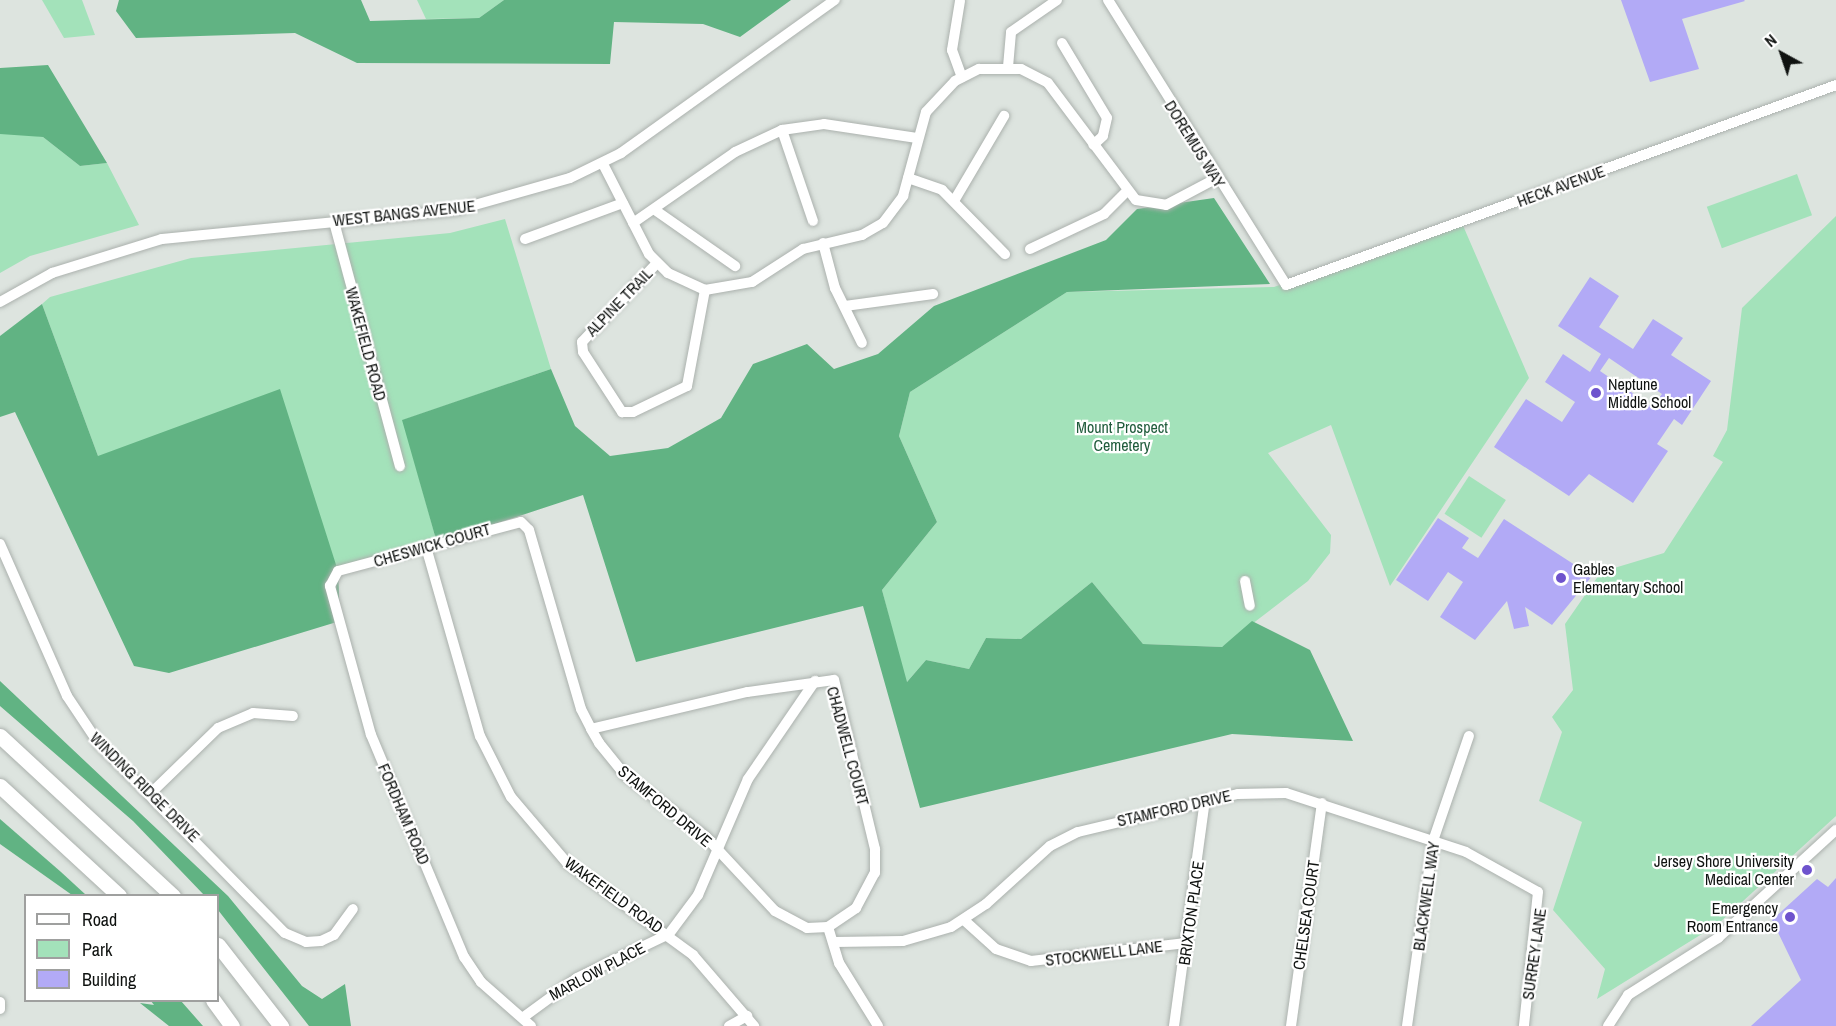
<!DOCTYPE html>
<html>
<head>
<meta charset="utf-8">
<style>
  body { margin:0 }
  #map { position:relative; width:1836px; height:1026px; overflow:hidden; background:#dde4df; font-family:"Archivo Narrow",sans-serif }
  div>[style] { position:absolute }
  .green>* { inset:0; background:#a3e2ba; transform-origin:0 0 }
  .forest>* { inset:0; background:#61b383 }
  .building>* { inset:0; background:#b2aaf6 }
  .roads { filter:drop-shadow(0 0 2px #abb1ad) drop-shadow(0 0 2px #abb1ad) }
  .minor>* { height:10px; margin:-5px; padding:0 5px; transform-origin:5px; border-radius:5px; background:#fff }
  .highway>* { height:15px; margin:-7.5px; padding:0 7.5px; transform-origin:7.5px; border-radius:7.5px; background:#fff }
  .dots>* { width:16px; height:16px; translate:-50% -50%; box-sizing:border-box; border:3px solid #fff; border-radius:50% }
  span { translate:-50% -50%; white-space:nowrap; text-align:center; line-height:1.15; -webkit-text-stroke:4.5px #fff; paint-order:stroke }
  .street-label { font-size:16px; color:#0f1210 }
  .poi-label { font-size:16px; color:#0f1210 }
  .left { translate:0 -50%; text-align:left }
  .right { translate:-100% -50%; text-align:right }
  .park-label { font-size:16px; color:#205c3c }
  .legend { position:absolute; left:24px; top:894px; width:195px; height:108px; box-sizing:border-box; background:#fff; border:2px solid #9fa09f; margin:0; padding:8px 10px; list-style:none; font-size:18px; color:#0f1210 }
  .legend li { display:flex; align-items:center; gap:12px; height:30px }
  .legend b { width:30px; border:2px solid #9fa09f }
  .north { position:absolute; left:1752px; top:24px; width:60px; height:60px; -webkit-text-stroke:4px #fff; paint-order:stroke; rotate:320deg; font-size:16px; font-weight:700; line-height:24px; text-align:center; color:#0f1210 }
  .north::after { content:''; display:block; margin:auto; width:21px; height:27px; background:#0f1210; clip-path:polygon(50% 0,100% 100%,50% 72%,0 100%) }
</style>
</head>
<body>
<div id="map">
  <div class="green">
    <div style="clip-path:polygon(42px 0,82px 0,95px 35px,64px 38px)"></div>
    <div style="clip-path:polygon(417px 0,504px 0,479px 18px,426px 19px)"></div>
    <div style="clip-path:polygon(5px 131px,43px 137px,80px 166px,107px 163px,139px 225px,30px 256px,0 273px,0 134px)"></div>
    <div style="left:1797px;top:174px;width:44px;height:96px;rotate:70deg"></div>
    <div style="clip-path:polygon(1836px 216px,1836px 816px,1718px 924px,1597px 999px,1605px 969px,1553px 910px,1582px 822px,1539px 801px,1562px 732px,1552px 717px,1573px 690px,1565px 624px,1601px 572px,1664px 553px,1723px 462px,1713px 456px,1727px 430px,1742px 308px)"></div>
    <div style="clip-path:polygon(505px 219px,551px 369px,403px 420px,437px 543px,338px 571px,98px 456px,42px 304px,50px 297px,191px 258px,450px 233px)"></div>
    <div style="clip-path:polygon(1461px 221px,1529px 378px,1390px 586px,1331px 425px,1268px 453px,1331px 535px,1330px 553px,1308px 581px,1222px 647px,1143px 644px,1092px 582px,1021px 639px,986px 638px,969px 669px,926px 660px,906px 683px,882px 590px,937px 522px,899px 436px,910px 392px,1067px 292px,1274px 287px)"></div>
    <div style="left:1469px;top:476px;width:44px;height:45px;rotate:33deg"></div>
  </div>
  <div class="forest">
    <div style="clip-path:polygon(119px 0,361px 0,370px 21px,479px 18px,504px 0,791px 0,740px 37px,703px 24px,614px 22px,610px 64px,357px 63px,295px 33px,136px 38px,116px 11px)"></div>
    <div style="clip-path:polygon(48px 65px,107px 163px,80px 166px,43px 137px,0 134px,0 68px)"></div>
    <div style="clip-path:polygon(1214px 198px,1270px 284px,1067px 292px,910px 392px,899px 436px,937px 522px,882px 590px,907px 682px,926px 660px,969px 669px,986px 638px,1021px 639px,1092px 582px,1143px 644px,1222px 647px,1252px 621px,1310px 650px,1353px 741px,1232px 734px,920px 808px,863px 606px,636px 662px,583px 495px,437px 543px,402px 420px,551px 369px,575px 426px,610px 456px,668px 448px,721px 418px,753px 364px,807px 344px,834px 369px,878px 354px,934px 306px,1106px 240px,1137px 209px)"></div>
    <div style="clip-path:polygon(42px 304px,98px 456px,280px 389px,338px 571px,340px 621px,169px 673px,134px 666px,15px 412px,0 417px,0 336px)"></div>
    <div style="clip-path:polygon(0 681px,228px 896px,302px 986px,322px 999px,345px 984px,351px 1026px,309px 1026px,218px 910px,218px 896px,204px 895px,133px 821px,0 706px)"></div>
    <div style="clip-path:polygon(0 819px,61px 872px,86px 895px,72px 895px,0 844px)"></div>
    <div style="clip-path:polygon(151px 1001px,181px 1001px,203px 1026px,169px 1026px,140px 1003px,154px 1005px)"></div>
  </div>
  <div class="building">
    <div style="clip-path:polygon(1621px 0,1744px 0,1745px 1px,1682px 19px,1699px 69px,1650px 82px)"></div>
    <div style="clip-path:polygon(evenodd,1590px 277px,1619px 296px,1599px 327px,1633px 349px,1653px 319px,1683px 338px,1671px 355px,1711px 381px,1682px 425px,1674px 419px,1657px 444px,1668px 451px,1633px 503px,1589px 474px,1569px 496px,1494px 447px,1526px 399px,1562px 422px,1575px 402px,1545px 382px,1563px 354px,1590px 372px,1601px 354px,1558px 326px,1590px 277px,1609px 358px,1662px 394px,1653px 407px,1600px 371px,1609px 358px)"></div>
    <div style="clip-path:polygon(1438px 518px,1469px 538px,1462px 548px,1478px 558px,1504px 519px,1592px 576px,1552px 625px,1525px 607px,1529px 626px,1514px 629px,1507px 601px,1475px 640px,1440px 617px,1463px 582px,1448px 572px,1428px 601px,1396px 580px)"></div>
    <div style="clip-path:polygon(1836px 878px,1836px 1026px,1751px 1026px,1801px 980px,1772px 920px,1817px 879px,1828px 887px)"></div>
  </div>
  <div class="roads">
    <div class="minor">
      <div style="left:1108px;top:0;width:336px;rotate:58deg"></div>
      <div style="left:1286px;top:285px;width:585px;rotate:-19.98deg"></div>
      <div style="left:960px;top:1px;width:50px;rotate:99.3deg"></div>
      <div style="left:952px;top:50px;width:29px;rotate:70deg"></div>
      <div style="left:1062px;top:43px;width:87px;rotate:59deg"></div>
      <div style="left:1107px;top:118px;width:18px;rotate:103deg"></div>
      <div style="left:1103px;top:136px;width:13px;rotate:138deg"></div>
      <div style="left:1008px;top:67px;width:35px;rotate:-85deg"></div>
      <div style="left:1011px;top:32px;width:56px;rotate:-34.8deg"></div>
      <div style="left:782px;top:130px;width:96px;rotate:71.2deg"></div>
      <div style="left:603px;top:164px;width:101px;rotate:62.9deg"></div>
      <div style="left:649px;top:254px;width:27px;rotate:45deg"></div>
      <div style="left:668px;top:273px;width:41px;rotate:24.7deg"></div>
      <div style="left:705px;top:290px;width:48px;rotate:-9.7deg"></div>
      <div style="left:752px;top:282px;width:61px;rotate:-32.9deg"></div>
      <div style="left:803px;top:249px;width:61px;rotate:-13.3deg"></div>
      <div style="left:862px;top:235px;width:24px;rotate:-30deg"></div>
      <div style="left:883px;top:223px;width:34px;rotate:-53deg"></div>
      <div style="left:903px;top:196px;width:87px;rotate:-74.7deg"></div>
      <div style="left:926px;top:112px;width:42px;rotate:-46.9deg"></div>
      <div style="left:955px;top:81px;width:27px;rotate:-27deg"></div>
      <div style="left:979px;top:69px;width:42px"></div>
      <div style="left:1021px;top:69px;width:30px;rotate:27deg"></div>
      <div style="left:1048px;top:83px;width:146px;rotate:53.1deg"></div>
      <div style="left:1136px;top:200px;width:30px;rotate:9deg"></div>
      <div style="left:1166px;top:205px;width:58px;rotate:-27.9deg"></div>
      <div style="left:908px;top:178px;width:36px;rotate:19deg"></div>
      <div style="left:942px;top:190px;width:90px;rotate:45.5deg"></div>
      <div style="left:954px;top:201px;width:99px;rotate:-59.5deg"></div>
      <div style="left:655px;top:210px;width:98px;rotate:35deg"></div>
      <div style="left:334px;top:222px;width:253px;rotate:74.9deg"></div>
      <div style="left:633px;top:223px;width:124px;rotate:-34.8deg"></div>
      <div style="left:735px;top:152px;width:52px;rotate:-25.1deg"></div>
      <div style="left:782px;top:130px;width:42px;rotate:-8.1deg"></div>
      <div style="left:824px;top:124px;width:94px;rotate:8.6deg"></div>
      <div style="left:525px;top:239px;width:104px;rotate:-20.2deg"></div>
      <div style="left:823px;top:243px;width:47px;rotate:75.1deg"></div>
      <div style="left:835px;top:288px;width:61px;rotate:63.9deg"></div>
      <div style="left:1030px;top:249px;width:82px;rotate:-25.3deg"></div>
      <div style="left:1104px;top:214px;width:30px;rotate:-45deg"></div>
      <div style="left:657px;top:263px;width:109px;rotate:133.5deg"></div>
      <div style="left:582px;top:342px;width:10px;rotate:84deg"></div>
      <div style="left:583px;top:352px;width:72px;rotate:57deg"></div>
      <div style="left:622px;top:412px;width:11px"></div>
      <div style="left:633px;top:412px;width:60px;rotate:-25.7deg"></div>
      <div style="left:687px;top:386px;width:98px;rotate:-79.4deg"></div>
      <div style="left:0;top:302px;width:60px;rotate:-29.1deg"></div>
      <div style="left:52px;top:273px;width:115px;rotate:-17.2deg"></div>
      <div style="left:162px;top:239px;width:296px;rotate:-5.6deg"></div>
      <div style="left:457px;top:210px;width:117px;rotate:-15.8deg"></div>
      <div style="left:570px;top:178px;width:57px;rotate:-26.1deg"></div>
      <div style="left:621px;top:153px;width:263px;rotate:-35.6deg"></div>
      <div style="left:845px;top:306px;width:89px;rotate:-7.8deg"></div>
      <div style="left:0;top:544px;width:166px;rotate:66.2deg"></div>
      <div style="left:67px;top:696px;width:58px;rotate:56.3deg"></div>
      <div style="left:99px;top:744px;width:265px;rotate:45.5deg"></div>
      <div style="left:285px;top:933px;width:23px;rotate:23deg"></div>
      <div style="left:306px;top:942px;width:15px;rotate:-4deg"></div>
      <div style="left:321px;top:941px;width:14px;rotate:-25deg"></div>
      <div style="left:334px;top:935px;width:32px;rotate:-54deg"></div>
      <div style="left:426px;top:547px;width:197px;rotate:74.1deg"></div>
      <div style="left:480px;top:736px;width:68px;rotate:63.1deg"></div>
      <div style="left:511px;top:797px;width:87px;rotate:49.7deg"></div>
      <div style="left:567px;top:863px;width:156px;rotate:36.1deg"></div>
      <div style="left:693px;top:955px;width:94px;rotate:49.3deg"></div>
      <div style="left:1245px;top:581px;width:25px;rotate:79deg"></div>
      <div style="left:152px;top:792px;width:92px;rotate:-44.1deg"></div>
      <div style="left:218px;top:728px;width:38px;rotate:-23deg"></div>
      <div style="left:253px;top:713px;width:40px;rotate:4.3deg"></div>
      <div style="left:964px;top:920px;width:43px;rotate:42.2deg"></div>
      <div style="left:996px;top:949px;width:37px;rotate:19deg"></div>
      <div style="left:1031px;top:961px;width:156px;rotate:-6.6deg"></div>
      <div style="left:828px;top:927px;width:38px;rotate:73deg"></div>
      <div style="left:839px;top:963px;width:74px;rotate:58.2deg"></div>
      <div style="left:834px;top:942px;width:69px;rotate:-0.8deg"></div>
      <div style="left:903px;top:941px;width:50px;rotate:-16.3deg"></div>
      <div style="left:951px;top:927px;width:42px;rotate:-33.3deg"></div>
      <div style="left:986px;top:904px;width:86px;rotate:-42.2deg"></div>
      <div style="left:1050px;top:846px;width:31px;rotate:-27deg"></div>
      <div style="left:1078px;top:832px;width:164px;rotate:-13.4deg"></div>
      <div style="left:1238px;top:794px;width:48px;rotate:-1.2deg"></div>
      <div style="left:1286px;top:793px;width:189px;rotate:18.1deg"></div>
      <div style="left:1466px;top:852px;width:82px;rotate:29.1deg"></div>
      <div style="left:1538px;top:892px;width:135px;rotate:96deg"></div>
      <div style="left:0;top:1002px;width:7px;rotate:90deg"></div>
      <div style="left:525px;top:1016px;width:64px;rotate:-36.2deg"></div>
      <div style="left:577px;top:978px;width:102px;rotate:-25.6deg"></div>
      <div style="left:669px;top:934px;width:49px;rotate:-53.4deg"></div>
      <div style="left:698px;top:895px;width:126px;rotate:-66.7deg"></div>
      <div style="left:748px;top:779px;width:119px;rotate:-55.6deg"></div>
      <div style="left:531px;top:1026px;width:67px;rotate:-138.7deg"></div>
      <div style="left:481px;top:982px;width:30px;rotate:-124deg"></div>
      <div style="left:464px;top:957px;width:241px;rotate:-112.7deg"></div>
      <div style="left:371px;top:735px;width:155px;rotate:-105.4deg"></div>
      <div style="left:330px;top:586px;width:17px;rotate:-62deg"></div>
      <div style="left:338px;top:571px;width:189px;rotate:-15deg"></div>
      <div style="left:521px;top:522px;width:11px;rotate:45deg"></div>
      <div style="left:529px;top:530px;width:186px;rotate:73.8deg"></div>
      <div style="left:581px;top:709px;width:22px;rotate:63deg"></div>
      <div style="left:591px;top:729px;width:16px;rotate:60deg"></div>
      <div style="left:599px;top:743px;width:41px;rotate:50.9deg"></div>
      <div style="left:625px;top:775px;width:102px;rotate:37.4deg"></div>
      <div style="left:706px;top:837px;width:101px;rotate:47deg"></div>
      <div style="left:775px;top:911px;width:36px;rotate:28deg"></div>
      <div style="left:807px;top:928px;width:21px;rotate:-3deg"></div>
      <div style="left:828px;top:927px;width:34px;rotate:-34deg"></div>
      <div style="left:856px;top:908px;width:40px;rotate:-62deg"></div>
      <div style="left:875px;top:873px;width:24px;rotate:-90deg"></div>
      <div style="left:875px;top:849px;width:174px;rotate:-103.6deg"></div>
      <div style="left:834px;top:680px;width:88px;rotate:172.1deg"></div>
      <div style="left:747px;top:692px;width:160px;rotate:166.7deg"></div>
      <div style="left:729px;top:1026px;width:21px;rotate:-29deg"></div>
      <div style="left:1174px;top:1026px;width:228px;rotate:-82.2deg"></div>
      <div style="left:1291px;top:1026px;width:225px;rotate:-82.1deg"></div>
      <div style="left:1407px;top:1026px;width:187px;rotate:-82deg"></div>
      <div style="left:1433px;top:841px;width:111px;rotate:-71.1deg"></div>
      <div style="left:1608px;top:1026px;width:37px;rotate:-57deg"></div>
      <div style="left:1628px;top:995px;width:107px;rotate:-32.3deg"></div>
      <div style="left:1718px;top:938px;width:160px;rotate:-42.5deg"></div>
    </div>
    <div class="highway">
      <div style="left:0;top:736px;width:236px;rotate:42.8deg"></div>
      <div style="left:0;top:786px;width:162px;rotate:42.7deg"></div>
      <div style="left:218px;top:945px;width:103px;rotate:52.1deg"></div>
      <div style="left:213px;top:1000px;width:32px;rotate:54deg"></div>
    </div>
  </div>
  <div class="dots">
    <div style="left:1596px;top:393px;background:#6e53cd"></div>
    <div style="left:1561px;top:578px;background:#6e53cd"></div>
    <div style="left:1807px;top:870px;background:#6e53cd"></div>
    <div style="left:1790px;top:917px;background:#6e53cd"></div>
  </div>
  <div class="street-label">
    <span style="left:1195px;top:144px;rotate:58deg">DOREMUS WAY</span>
    <span style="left:1561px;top:186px;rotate:-20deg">HECK AVENUE</span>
    <span style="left:404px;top:213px;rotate:-6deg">WEST BANGS AVENUE</span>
    <span style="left:619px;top:302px;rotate:-46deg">ALPINE TRAIL</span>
    <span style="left:366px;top:344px;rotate:75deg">WAKEFIELD ROAD</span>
    <span style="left:432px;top:545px;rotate:-16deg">CHESWICK COURT</span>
    <span style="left:848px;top:746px;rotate:75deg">CHADWELL COURT</span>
    <span style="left:145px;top:787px;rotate:45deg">WINDING RIDGE DRIVE</span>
    <span style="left:665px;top:806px;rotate:40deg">STAMFORD DRIVE</span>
    <span style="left:1174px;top:808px;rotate:-13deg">STAMFORD DRIVE</span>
    <span style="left:404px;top:814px;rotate:67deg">FORDHAM ROAD</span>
    <span style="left:614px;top:895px;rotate:36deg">WAKEFIELD ROAD</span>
    <span style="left:1426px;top:896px;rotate:-82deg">BLACKWELL WAY</span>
    <span style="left:1191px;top:913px;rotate:-82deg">BRIXTON PLACE</span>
    <span style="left:1306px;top:915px;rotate:-82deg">CHELSEA COURT</span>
    <span style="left:1104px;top:953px;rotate:-7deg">STOCKWELL LANE</span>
    <span style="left:1534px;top:954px;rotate:-82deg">SURREY LANE</span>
    <span style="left:597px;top:971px;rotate:-28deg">MARLOW PLACE</span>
  </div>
  <div class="poi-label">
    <span class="left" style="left:1608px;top:393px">Neptune<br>Middle School</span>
    <span class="left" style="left:1573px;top:578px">Gables<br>Elementary School</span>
    <span class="right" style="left:1794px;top:870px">Jersey Shore University<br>Medical Center</span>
    <span class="right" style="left:1778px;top:917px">Emergency<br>Room Entrance</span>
  </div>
  <div class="park-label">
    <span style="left:1122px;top:436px">Mount Prospect<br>Cemetery</span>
  </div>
  <ul class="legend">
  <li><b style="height:8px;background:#fff"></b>Road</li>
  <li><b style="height:16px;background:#a3e2ba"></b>Park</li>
  <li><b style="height:16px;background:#b2aaf6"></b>Building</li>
  </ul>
  <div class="north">N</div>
</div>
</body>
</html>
